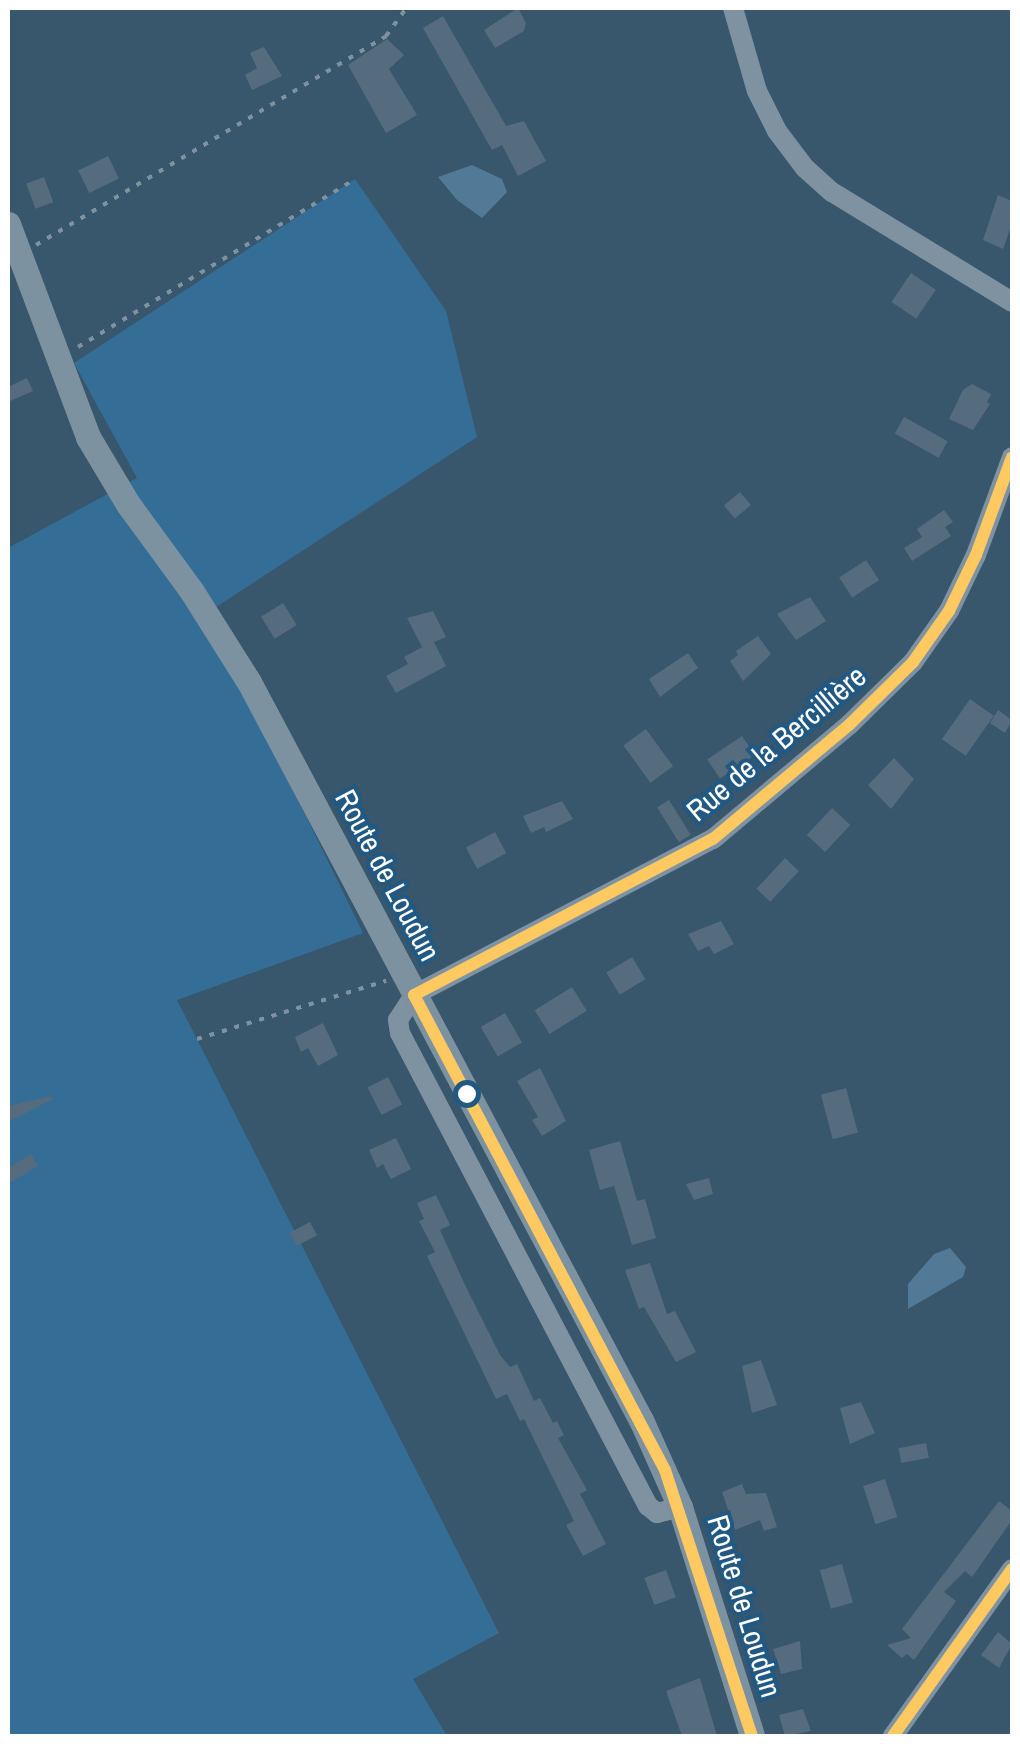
<!DOCTYPE html>
<html>
<head>
<meta charset="utf-8">
<style>
  body { margin:0 }
  #map { position:relative; width:1020px; height:1744px; overflow:hidden; background:#38566c; font-family:"Archivo Narrow",sans-serif }
  div>[style] { position:absolute }
  .green>* { inset:0; background:#346e97 }
  .water>* { inset:0; background:#527995 }
  .building>* { inset:0; background:#546c7e; transform-origin:0 0 }
  .path>* { height:4px; margin-top:-2px; transform-origin:0; background:repeating-linear-gradient(90deg,#7e92a2 0 5px,transparent 0 13px) }
  .minor>* { height:20px; margin:-10px; padding:0 10px; transform-origin:10px; border-radius:10px; background:#7e92a2 }
  .major>* { height:25px; margin:-12.5px; padding:0 12.5px; transform-origin:12.5px; border-radius:12.5px; background:#7c92a0 }
  .bus-1>* { height:12px; margin:-6px; padding:0 6px; transform-origin:6px; border-radius:6px; background:#fdc960 }
  .dots>* { width:28px; height:28px; translate:-50% -50%; box-sizing:border-box; border:5px solid #225982; border-radius:50% }
  span { translate:-50% -50%; white-space:nowrap; text-align:center; line-height:1.15; -webkit-text-stroke:8px #225982; paint-order:stroke }
  .street-label { font-size:30px; color:#fff }
  .frame { position:absolute; inset:0; border:10px solid #fff; pointer-events:none }
</style>
</head>
<body>
<div id="map">
  <div class="green">
    <div style="clip-path:polygon(355px 179px,446px 311px,477px 437px,207px 613px,363px 933px,177px 1000px,499px 1633px,413px 1679px,447px 1736px,8px 1736px,8px 548px,137px 478px,74px 363px)"></div>
  </div>
  <div class="water">
    <div style="clip-path:polygon(472px 165px,502px 179px,507px 192px,482px 218px,457px 200px,438px 177px)"></div>
    <div style="clip-path:polygon(950px 1248px,966px 1267px,963px 1277px,908px 1309px,908px 1284px,934px 1254px)"></div>
  </div>
  <div class="building">
    <div style="clip-path:polygon(518px 8px,526px 23px,524px 31px,495px 48px,484px 30px)"></div>
    <div style="clip-path:polygon(443px 16px,506px 126px,524px 121px,546px 161px,518px 176px,502px 145px,492px 150px,423px 28px)"></div>
    <div style="clip-path:polygon(387px 39px,404px 55px,389px 69px,417px 115px,386px 133px,348px 65px)"></div>
    <div style="clip-path:polygon(264px 47px,282px 76px,252px 90px,245px 75px,257px 68px,250px 53px)"></div>
    <div style="left:108px;top:156px;width:25px;height:33px;rotate:64deg"></div>
    <div style="left:44px;top:177px;width:27px;height:19px;rotate:70deg"></div>
    <div style="clip-path:polygon(998px 195px,1012px 201px,1012px 224px,1003px 249px,983px 240px)"></div>
    <div style="left:911px;top:273px;width:30px;height:35px;rotate:34deg"></div>
    <div style="clip-path:polygon(27px 378px,33px 391px,8px 402px,8px 387px)"></div>
    <div style="clip-path:polygon(972px 384px,991px 394px,987px 402px,990px 404px,973px 430px,949px 419px,963px 390px)"></div>
    <div style="left:904px;top:417px;width:50px;height:19px;rotate:29deg"></div>
    <div style="left:740px;top:492px;width:17px;height:21px;rotate:50deg"></div>
    <div style="clip-path:polygon(944px 510px,953px 522px,945px 527px,951px 536px,912px 561px,904px 548px,922px 537px,917px 529px)"></div>
    <div style="left:866px;top:560px;width:24px;height:32px;rotate:57deg"></div>
    <div style="clip-path:polygon(810px 597px,826px 621px,796px 640px,777px 614px)"></div>
    <div style="left:283px;top:603px;width:26px;height:26px;rotate:58deg"></div>
    <div style="clip-path:polygon(433px 611px,446px 637px,434px 642px,446px 666px,396px 693px,386px 676px,408px 664px,404px 657px,422px 647px,407px 618px)"></div>
    <div style="clip-path:polygon(758px 636px,771px 654px,743px 681px,730px 661px,738px 655px,736px 651px)"></div>
    <div style="clip-path:polygon(688px 653px,698px 668px,660px 697px,649px 679px)"></div>
    <div style="left:970px;top:699px;width:29px;height:49px;rotate:35deg"></div>
    <div style="clip-path:polygon(998px 710px,1012px 720px,1005px 733px,990px 723px)"></div>
    <div style="left:646px;top:729px;width:46px;height:28px;rotate:54deg"></div>
    <div style="left:742px;top:736px;width:23px;height:42px;rotate:56deg"></div>
    <div style="clip-path:polygon(894px 758px,914px 779px,891px 809px,868px 785px)"></div>
    <div style="left:669px;top:800px;width:41px;height:14px;rotate:58deg"></div>
    <div style="clip-path:polygon(562px 801px,573px 819px,546px 832px,544px 827px,531px 833px,523px 816px)"></div>
    <div style="left:832px;top:808px;width:25px;height:37px;rotate:43deg"></div>
    <div style="left:495px;top:832px;width:24px;height:33px;rotate:62deg"></div>
    <div style="left:785px;top:858px;width:19px;height:42px;rotate:43deg"></div>
    <div style="clip-path:polygon(721px 921px,734px 944px,714px 954px,709px 946px,698px 951px,688px 934px)"></div>
    <div style="left:632px;top:957px;width:26px;height:30px;rotate:59deg"></div>
    <div style="left:572px;top:987px;width:28px;height:44px;rotate:58deg"></div>
    <div style="left:505px;top:1013px;width:34px;height:28px;rotate:60deg"></div>
    <div style="clip-path:polygon(323px 1023px,338px 1055px,318px 1066px,308px 1048px,301px 1052px,295px 1037px)"></div>
    <div style="clip-path:polygon(540px 1068px,566px 1121px,542px 1136px,532px 1120px,538px 1117px,517px 1081px)"></div>
    <div style="left:388px;top:1077px;width:31px;height:23px;rotate:63deg"></div>
    <div style="left:846px;top:1088px;width:46px;height:26px;rotate:75deg"></div>
    <div style="clip-path:polygon(51px 1096px,53px 1099px,8px 1122px,8px 1106px)"></div>
    <div style="clip-path:polygon(396px 1138px,411px 1169px,391px 1179px,383px 1164px,377px 1168px,369px 1150px)"></div>
    <div style="clip-path:polygon(620px 1141px,637px 1201px,645px 1199px,656px 1238px,632px 1245px,614px 1186px,600px 1190px,589px 1150px)"></div>
    <div style="clip-path:polygon(31px 1154px,38px 1166px,8px 1184px,8px 1168px)"></div>
    <div style="clip-path:polygon(709px 1178px,713px 1194px,694px 1200px,686px 1184px)"></div>
    <div style="clip-path:polygon(436px 1195px,450px 1225px,440px 1230px,465px 1285px,500px 1355px,510px 1367px,517px 1364px,534px 1401px,540px 1398px,553px 1423px,557px 1421px,564px 1435px,558px 1438px,587px 1490px,580px 1494px,606px 1544px,583px 1556px,566px 1525px,574px 1521px,524px 1419px,520px 1421px,507px 1394px,496px 1399px,427px 1256px,435px 1252px,419px 1221px,424px 1219px,417px 1203px)"></div>
    <div style="left:310px;top:1222px;width:15px;height:23px;rotate:62deg"></div>
    <div style="clip-path:polygon(650px 1263px,667px 1314px,675px 1311px,696px 1352px,676px 1362px,644px 1307px,639px 1309px,625px 1270px)"></div>
    <div style="clip-path:polygon(761px 1360px,777px 1405px,752px 1413px,742px 1366px)"></div>
    <div style="clip-path:polygon(861px 1402px,875px 1433px,850px 1444px,840px 1408px)"></div>
    <div style="left:926px;top:1443px;width:15px;height:28px;rotate:79deg"></div>
    <div style="left:885px;top:1479px;width:40px;height:23px;rotate:72deg"></div>
    <div style="clip-path:polygon(742px 1484px,746px 1494px,766px 1493px,777px 1527px,764px 1531px,760px 1520px,735px 1530px,722px 1492px)"></div>
    <div style="clip-path:polygon(999px 1501px,1012px 1511px,1012px 1520px,972px 1577px,965px 1571px,944px 1592px,956px 1601px,914px 1660px,907px 1654px,902px 1658px,887px 1645px,911px 1638px,902px 1629px)"></div>
    <div style="left:842px;top:1564px;width:40px;height:23px;rotate:74deg"></div>
    <div style="left:666px;top:1570px;width:29px;height:23px;rotate:70deg"></div>
    <div style="clip-path:polygon(998px 1632px,1012px 1644px,999px 1668px,981px 1655px)"></div>
    <div style="clip-path:polygon(800px 1641px,802px 1669px,781px 1674px,773px 1649px)"></div>
    <div style="clip-path:polygon(700px 1678px,717px 1736px,682px 1736px,666px 1691px)"></div>
    <div style="clip-path:polygon(803px 1709px,811px 1731px,785px 1736px,779px 1715px)"></div>
  </div>
  <div class="path">
    <div style="left:36px;top:245px;width:408px;rotate:-30.8deg"></div>
    <div style="left:386px;top:36px;width:34px;rotate:-54deg"></div>
    <div style="left:78px;top:347px;width:324px;rotate:-31.2deg"></div>
    <div style="left:197px;top:1039px;width:198px;rotate:-17.1deg"></div>
  </div>
  <div class="minor">
    <div style="left:733px;top:8px;width:86px;rotate:73.9deg"></div>
    <div style="left:757px;top:91px;width:45px;rotate:63.4deg"></div>
    <div style="left:777px;top:131px;width:46px;rotate:52.9deg"></div>
    <div style="left:805px;top:168px;width:36px;rotate:42deg"></div>
    <div style="left:832px;top:192px;width:211px;rotate:31.4deg"></div>
    <div style="left:680px;top:1507px;width:24px;rotate:165deg"></div>
    <div style="left:657px;top:1513px;width:11px;rotate:-142deg"></div>
    <div style="left:648px;top:1506px;width:534px;rotate:-117.67deg"></div>
    <div style="left:400px;top:1033px;width:13px;rotate:-99deg"></div>
    <div style="left:398px;top:1020px;width:30px;rotate:-57deg"></div>
    <div style="left:414px;top:995px;width:337px;rotate:-27.6deg"></div>
    <div style="left:713px;top:839px;width:177px;rotate:-40deg"></div>
    <div style="left:849px;top:725px;width:90px;rotate:-44.5deg"></div>
    <div style="left:913px;top:662px;width:62px;rotate:-54.8deg"></div>
    <div style="left:949px;top:611px;width:62px;rotate:-64.3deg"></div>
    <div style="left:976px;top:555px;width:104px;rotate:-69.8deg"></div>
    <div style="left:893px;top:1736px;width:205px;rotate:-54.5deg"></div>
  </div>
  <div class="major">
    <div style="left:8px;top:224px;width:228px;rotate:69.4deg"></div>
    <div style="left:88px;top:437px;width:78px;rotate:59.2deg"></div>
    <div style="left:128px;top:504px;width:107px;rotate:53.8deg"></div>
    <div style="left:191px;top:590px;width:109px;rotate:57.8deg"></div>
    <div style="left:249px;top:682px;width:838px;rotate:62.03deg"></div>
    <div style="left:642px;top:1422px;width:93px;rotate:65.9deg"></div>
    <div style="left:680px;top:1507px;width:240px;rotate:72.5deg"></div>
  </div>
  <div class="bus-1">
    <div style="left:414px;top:995px;width:337px;rotate:-27.6deg"></div>
    <div style="left:713px;top:839px;width:177px;rotate:-40deg"></div>
    <div style="left:849px;top:725px;width:90px;rotate:-44.5deg"></div>
    <div style="left:913px;top:662px;width:62px;rotate:-54.8deg"></div>
    <div style="left:949px;top:611px;width:62px;rotate:-64.3deg"></div>
    <div style="left:976px;top:555px;width:104px;rotate:-69.8deg"></div>
    <div style="left:414px;top:995px;width:537px;rotate:62.15deg"></div>
    <div style="left:665px;top:1470px;width:280px;rotate:71.9deg"></div>
    <div style="left:893px;top:1736px;width:205px;rotate:-54.5deg"></div>
  </div>
  <div class="dots">
    <div style="left:467px;top:1094px;background:#fff"></div>
  </div>
  <div class="street-label">
    <span style="left:776px;top:743px;rotate:-40deg">Rue de la Bercillière</span>
    <span style="left:388px;top:875px;rotate:62deg">Route de Loudun</span>
    <span style="left:745px;top:1606px;rotate:73deg">Route de Loudun</span>
  </div>
  <div class="frame"></div>
</div>
</body>
</html>
